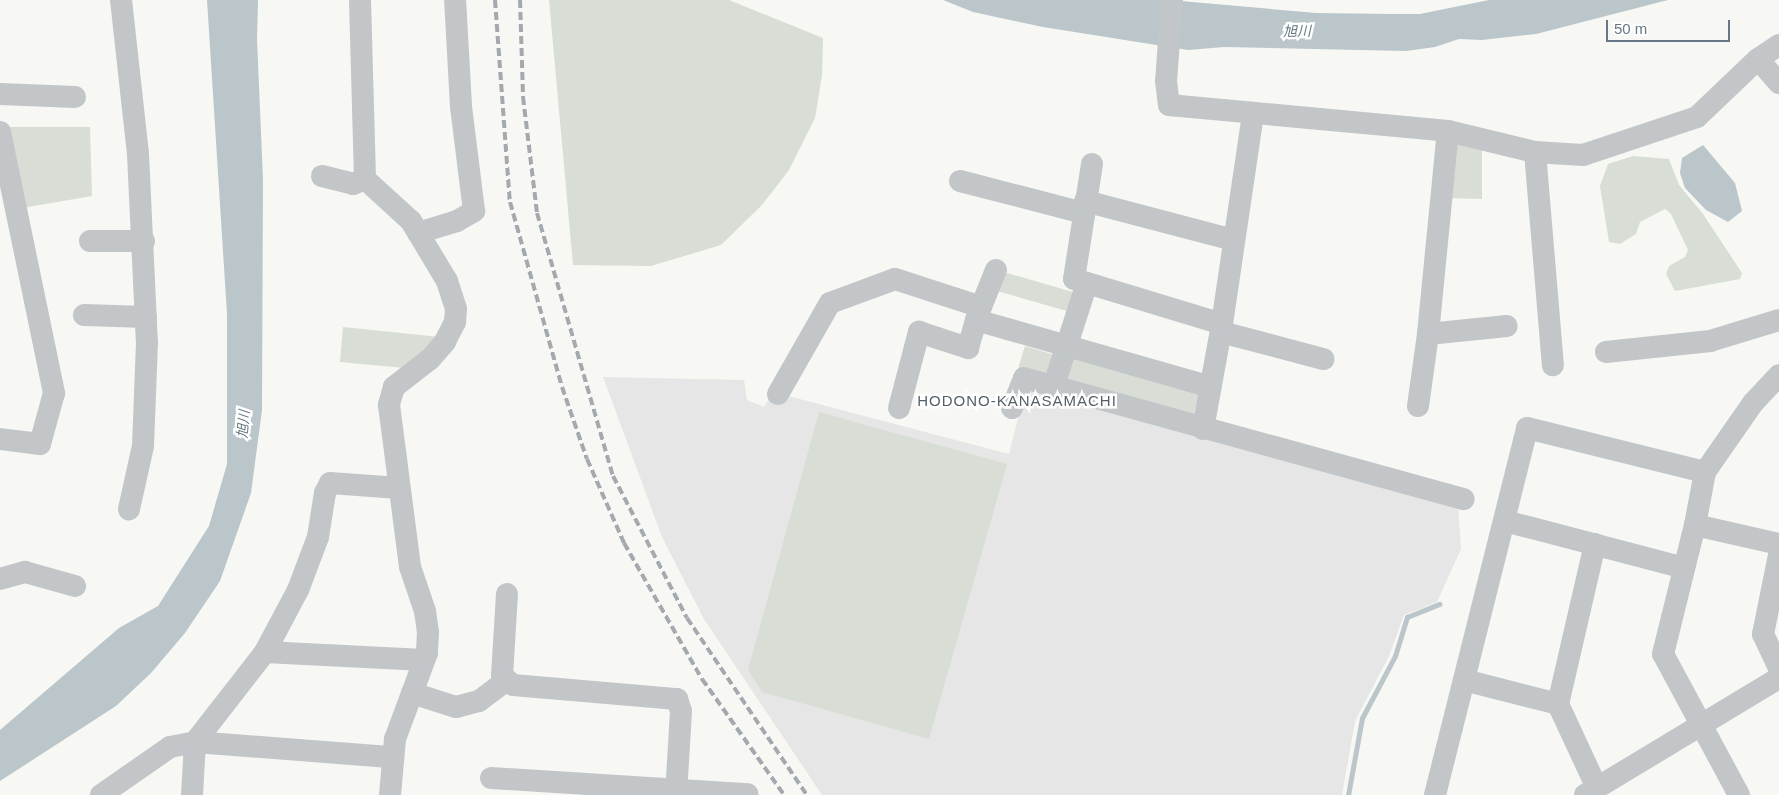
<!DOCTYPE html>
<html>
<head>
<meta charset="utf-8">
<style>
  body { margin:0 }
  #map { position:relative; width:1779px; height:795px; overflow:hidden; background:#f7f7f4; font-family:Arial,"Noto Sans JP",sans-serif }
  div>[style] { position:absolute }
  .built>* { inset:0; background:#e5e6e5 }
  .green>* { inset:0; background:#d8ded5; transform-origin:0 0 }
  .water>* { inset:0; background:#bac6ca }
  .stream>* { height:5px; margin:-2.5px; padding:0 2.5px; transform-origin:2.5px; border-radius:2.5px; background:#bac6ca }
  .minor>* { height:22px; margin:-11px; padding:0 11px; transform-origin:11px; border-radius:11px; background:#c2c6c9 }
  .rail>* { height:4px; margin-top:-2px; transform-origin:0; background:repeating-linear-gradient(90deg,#a3a9af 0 8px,transparent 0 12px) }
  span { translate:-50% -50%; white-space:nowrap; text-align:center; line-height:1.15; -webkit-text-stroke:5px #fff; paint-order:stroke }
  .water-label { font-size:14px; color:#627881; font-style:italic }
  .quarter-label { font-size:15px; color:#54606a; letter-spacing:1px }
  .scale { position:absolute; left:1606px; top:20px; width:124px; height:22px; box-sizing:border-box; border:2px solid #667785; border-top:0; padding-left:6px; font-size:15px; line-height:18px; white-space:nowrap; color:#667785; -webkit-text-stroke:4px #fff; paint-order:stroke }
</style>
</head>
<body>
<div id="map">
  <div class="built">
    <div style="clip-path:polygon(603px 377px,744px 380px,747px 400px,764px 407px,773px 392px,1009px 454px,1024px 395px,1034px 388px,1458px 505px,1461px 549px,1437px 602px,1404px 615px,1389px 656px,1355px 721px,1342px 795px,822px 795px,704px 619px,662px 537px)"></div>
  </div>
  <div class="green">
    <div style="clip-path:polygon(549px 0,729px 0,823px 38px,822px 75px,815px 118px,789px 170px,762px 205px,721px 245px,651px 266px,573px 265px)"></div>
    <div style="clip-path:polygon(4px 127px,90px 127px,92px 196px,22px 208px)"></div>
    <div style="clip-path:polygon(1454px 142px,1482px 147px,1482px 199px,1443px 198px)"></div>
    <div style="clip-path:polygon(1633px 156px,1669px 159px,1679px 185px,1703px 214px,1742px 273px,1740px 279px,1675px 291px,1666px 274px,1669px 266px,1685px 257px,1688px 250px,1671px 214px,1665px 209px,1640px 222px,1636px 234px,1620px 244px,1609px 242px,1600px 186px,1608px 164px)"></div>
    <div style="left:1000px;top:271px;width:76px;height:20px;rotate:16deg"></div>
    <div style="clip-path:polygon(343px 327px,440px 337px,404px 368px,340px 362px)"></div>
    <div style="left:1025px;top:346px;width:31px;height:26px;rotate:17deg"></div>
    <div style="left:1072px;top:357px;width:133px;height:27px;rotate:16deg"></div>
    <div style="clip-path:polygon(819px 412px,1007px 464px,929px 739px,762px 692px,748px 670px)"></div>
  </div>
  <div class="water">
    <div style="clip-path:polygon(207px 0,258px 0,257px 39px,263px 180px,262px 410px,251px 493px,220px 581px,185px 633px,151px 673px,116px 706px,0 781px,0 730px,119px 628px,158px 606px,209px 526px,227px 464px,227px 314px)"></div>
    <div style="clip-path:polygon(943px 0,1169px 0,1316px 13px,1391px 14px,1420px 14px,1489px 0,1668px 0,1536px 34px,1482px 40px,1459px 39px,1435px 47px,1406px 51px,1224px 47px,1188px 50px,1043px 27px,973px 12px)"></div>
    <div style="clip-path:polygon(1703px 145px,1735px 183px,1742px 211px,1728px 222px,1706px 210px,1685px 188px,1680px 173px,1682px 158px)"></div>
  </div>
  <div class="stream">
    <div style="left:1348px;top:795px;width:78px;rotate:-79.7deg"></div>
    <div style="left:1362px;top:718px;width:70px;rotate:-62deg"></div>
    <div style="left:1395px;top:656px;width:41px;rotate:-72.9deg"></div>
    <div style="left:1407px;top:617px;width:35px;rotate:-22deg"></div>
  </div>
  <div class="minor">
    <div style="left:121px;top:0;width:155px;rotate:83.7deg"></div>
    <div style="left:138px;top:154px;width:188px;rotate:87.3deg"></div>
    <div style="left:147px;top:342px;width:104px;rotate:92.2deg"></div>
    <div style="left:143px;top:446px;width:65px;rotate:102.5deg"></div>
    <div style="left:360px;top:0;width:179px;rotate:88.4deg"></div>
    <div style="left:365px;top:179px;width:62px;rotate:42.4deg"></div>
    <div style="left:411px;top:221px;width:70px;rotate:59deg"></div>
    <div style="left:447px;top:281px;width:29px;rotate:72deg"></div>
    <div style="left:456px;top:309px;width:13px;rotate:94deg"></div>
    <div style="left:455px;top:322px;width:22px;rotate:117deg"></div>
    <div style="left:445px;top:342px;width:23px;rotate:131deg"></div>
    <div style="left:430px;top:359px;width:46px;rotate:142.1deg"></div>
    <div style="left:394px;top:387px;width:19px;rotate:106deg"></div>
    <div style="left:389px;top:405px;width:163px;rotate:82.6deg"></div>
    <div style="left:410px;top:567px;width:46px;rotate:71.2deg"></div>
    <div style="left:425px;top:611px;width:21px;rotate:82deg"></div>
    <div style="left:428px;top:632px;width:21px;rotate:93deg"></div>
    <div style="left:427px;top:653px;width:92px;rotate:110.4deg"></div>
    <div style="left:395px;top:739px;width:56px;rotate:95.1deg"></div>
    <div style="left:1172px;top:0;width:81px;rotate:94.2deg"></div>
    <div style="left:1166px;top:81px;width:24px;rotate:83deg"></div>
    <div style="left:1169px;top:105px;width:280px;rotate:5.3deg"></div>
    <div style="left:1448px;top:131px;width:89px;rotate:13.6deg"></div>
    <div style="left:1535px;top:152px;width:48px;rotate:3.6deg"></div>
    <div style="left:1583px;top:155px;width:120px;rotate:-18.4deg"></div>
    <div style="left:1697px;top:117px;width:84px;rotate:-43.6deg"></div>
    <div style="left:1758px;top:59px;width:25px;rotate:-34deg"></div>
    <div style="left:1758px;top:59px;width:32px;rotate:49deg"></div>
    <div style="left:0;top:94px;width:75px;rotate:2.3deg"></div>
    <div style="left:0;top:132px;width:267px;rotate:78.3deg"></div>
    <div style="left:54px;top:393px;width:53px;rotate:105.4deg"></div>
    <div style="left:40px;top:444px;width:40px;rotate:-172.9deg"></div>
    <div style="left:1535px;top:152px;width:214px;rotate:85.2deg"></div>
    <div style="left:1092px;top:164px;width:116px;rotate:98.9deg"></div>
    <div style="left:1074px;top:279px;width:155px;rotate:16.9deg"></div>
    <div style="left:322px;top:176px;width:32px;rotate:14deg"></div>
    <div style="left:353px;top:184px;width:13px;rotate:-23deg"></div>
    <div style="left:960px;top:181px;width:128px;rotate:14.5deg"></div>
    <div style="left:1085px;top:201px;width:154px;rotate:14.7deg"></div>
    <div style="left:418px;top:233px;width:41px;rotate:-17.1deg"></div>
    <div style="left:457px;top:221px;width:20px;rotate:-30deg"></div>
    <div style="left:474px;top:211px;width:106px;rotate:-97.1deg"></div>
    <div style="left:461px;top:106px;width:106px;rotate:-93.2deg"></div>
    <div style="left:90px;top:241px;width:54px"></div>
    <div style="left:981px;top:307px;width:40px;rotate:-68deg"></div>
    <div style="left:84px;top:315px;width:62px;rotate:1.8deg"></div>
    <div style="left:1221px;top:332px;width:106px;rotate:14.8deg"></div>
    <div style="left:1428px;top:334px;width:79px;rotate:-5.8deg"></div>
    <div style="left:1606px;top:352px;width:105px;rotate:-6deg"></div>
    <div style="left:1710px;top:341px;width:72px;rotate:-16.9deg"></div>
    <div style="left:1054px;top:385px;width:107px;rotate:-72.1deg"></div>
    <div style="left:778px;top:394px;width:105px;rotate:-60.3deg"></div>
    <div style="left:830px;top:303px;width:69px;rotate:-20.3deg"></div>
    <div style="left:895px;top:279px;width:90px;rotate:18deg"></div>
    <div style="left:981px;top:307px;width:14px;rotate:111deg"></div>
    <div style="left:976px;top:320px;width:244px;rotate:15.9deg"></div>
    <div style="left:1418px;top:406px;width:73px;rotate:-82.1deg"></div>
    <div style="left:1428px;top:334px;width:204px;rotate:-84.4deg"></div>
    <div style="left:899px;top:408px;width:79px;rotate:-75.3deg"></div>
    <div style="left:919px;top:332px;width:52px;rotate:18.1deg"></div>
    <div style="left:968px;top:348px;width:29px;rotate:-74deg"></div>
    <div style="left:1012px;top:408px;width:32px;rotate:-68deg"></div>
    <div style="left:1024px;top:378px;width:456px;rotate:15.4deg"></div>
    <div style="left:1203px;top:429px;width:107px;rotate:-79.7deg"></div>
    <div style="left:1222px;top:324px;width:213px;rotate:-81.6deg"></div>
    <div style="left:1505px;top:521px;width:185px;rotate:14.7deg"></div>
    <div style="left:1695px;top:525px;width:86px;rotate:12.7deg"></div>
    <div style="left:1595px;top:544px;width:164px;rotate:103deg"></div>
    <div style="left:1558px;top:704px;width:93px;rotate:65.1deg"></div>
    <div style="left:1779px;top:555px;width:81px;rotate:101.4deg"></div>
    <div style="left:1763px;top:634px;width:38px;rotate:65deg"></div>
    <div style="left:0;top:579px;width:26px;rotate:-16deg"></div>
    <div style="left:25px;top:572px;width:52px;rotate:15.6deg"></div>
    <div style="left:507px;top:594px;width:82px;rotate:93.5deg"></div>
    <div style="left:502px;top:676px;width:14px;rotate:39deg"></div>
    <div style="left:513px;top:685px;width:165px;rotate:4.9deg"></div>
    <div style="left:677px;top:699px;width:13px;rotate:72deg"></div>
    <div style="left:681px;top:711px;width:84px;rotate:93.4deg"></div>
    <div style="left:265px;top:652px;width:159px;rotate:2.9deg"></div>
    <div style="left:1464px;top:680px;width:97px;rotate:14.3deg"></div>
    <div style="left:412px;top:693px;width:46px;rotate:17.7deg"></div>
    <div style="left:456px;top:707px;width:24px;rotate:-15deg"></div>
    <div style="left:479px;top:701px;width:35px;rotate:-37deg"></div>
    <div style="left:491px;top:778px;width:257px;rotate:3.6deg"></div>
    <div style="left:101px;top:795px;width:84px;rotate:-34.8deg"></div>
    <div style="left:170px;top:747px;width:25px;rotate:-11deg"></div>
    <div style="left:195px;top:742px;width:198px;rotate:4.4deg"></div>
    <div style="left:192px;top:795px;width:53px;rotate:-86.8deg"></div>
    <div style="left:195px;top:742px;width:114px;rotate:-52.1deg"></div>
    <div style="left:265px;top:652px;width:70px;rotate:-62deg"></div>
    <div style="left:298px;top:590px;width:57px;rotate:-69.3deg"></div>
    <div style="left:318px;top:537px;width:45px;rotate:-81deg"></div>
    <div style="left:325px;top:493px;width:11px;rotate:-63deg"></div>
    <div style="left:330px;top:483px;width:69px;rotate:4.1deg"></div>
    <div style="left:1435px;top:795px;width:378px;rotate:-75.9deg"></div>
    <div style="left:1527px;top:428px;width:183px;rotate:13.9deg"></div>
    <div style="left:1585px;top:795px;width:227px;rotate:-31.1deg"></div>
    <div style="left:1739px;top:795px;width:160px;rotate:-118.3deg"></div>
    <div style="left:1663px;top:654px;width:133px;rotate:-76.1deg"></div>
    <div style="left:1695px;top:525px;width:54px;rotate:-79.3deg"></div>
    <div style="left:1705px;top:472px;width:84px;rotate:-55.2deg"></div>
    <div style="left:1753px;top:403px;width:38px;rotate:-47deg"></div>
  </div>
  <div class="rail">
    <div style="left:495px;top:0;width:203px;rotate:85.8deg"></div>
    <div style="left:510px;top:202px;width:192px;rotate:74.3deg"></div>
    <div style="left:562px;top:387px;width:76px;rotate:70.9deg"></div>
    <div style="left:587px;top:459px;width:92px;rotate:66.2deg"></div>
    <div style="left:624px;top:543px;width:157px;rotate:60.2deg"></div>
    <div style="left:702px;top:679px;width:142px;rotate:54.7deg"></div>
    <div style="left:520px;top:0;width:97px;rotate:88.2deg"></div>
    <div style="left:523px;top:97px;width:117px;rotate:83.1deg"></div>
    <div style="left:537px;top:213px;width:274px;rotate:73.9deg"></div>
    <div style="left:613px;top:476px;width:160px;rotate:62.5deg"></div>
    <div style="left:687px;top:618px;width:214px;rotate:55.9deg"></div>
  </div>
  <div class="water-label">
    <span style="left:1297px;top:31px;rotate:-1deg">旭川</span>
    <span style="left:243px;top:424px;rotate:-85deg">旭川</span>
  </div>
  <div class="quarter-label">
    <span style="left:1017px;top:401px">HODONO-KANASAMACHI</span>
  </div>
  <div class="scale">50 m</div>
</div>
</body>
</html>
